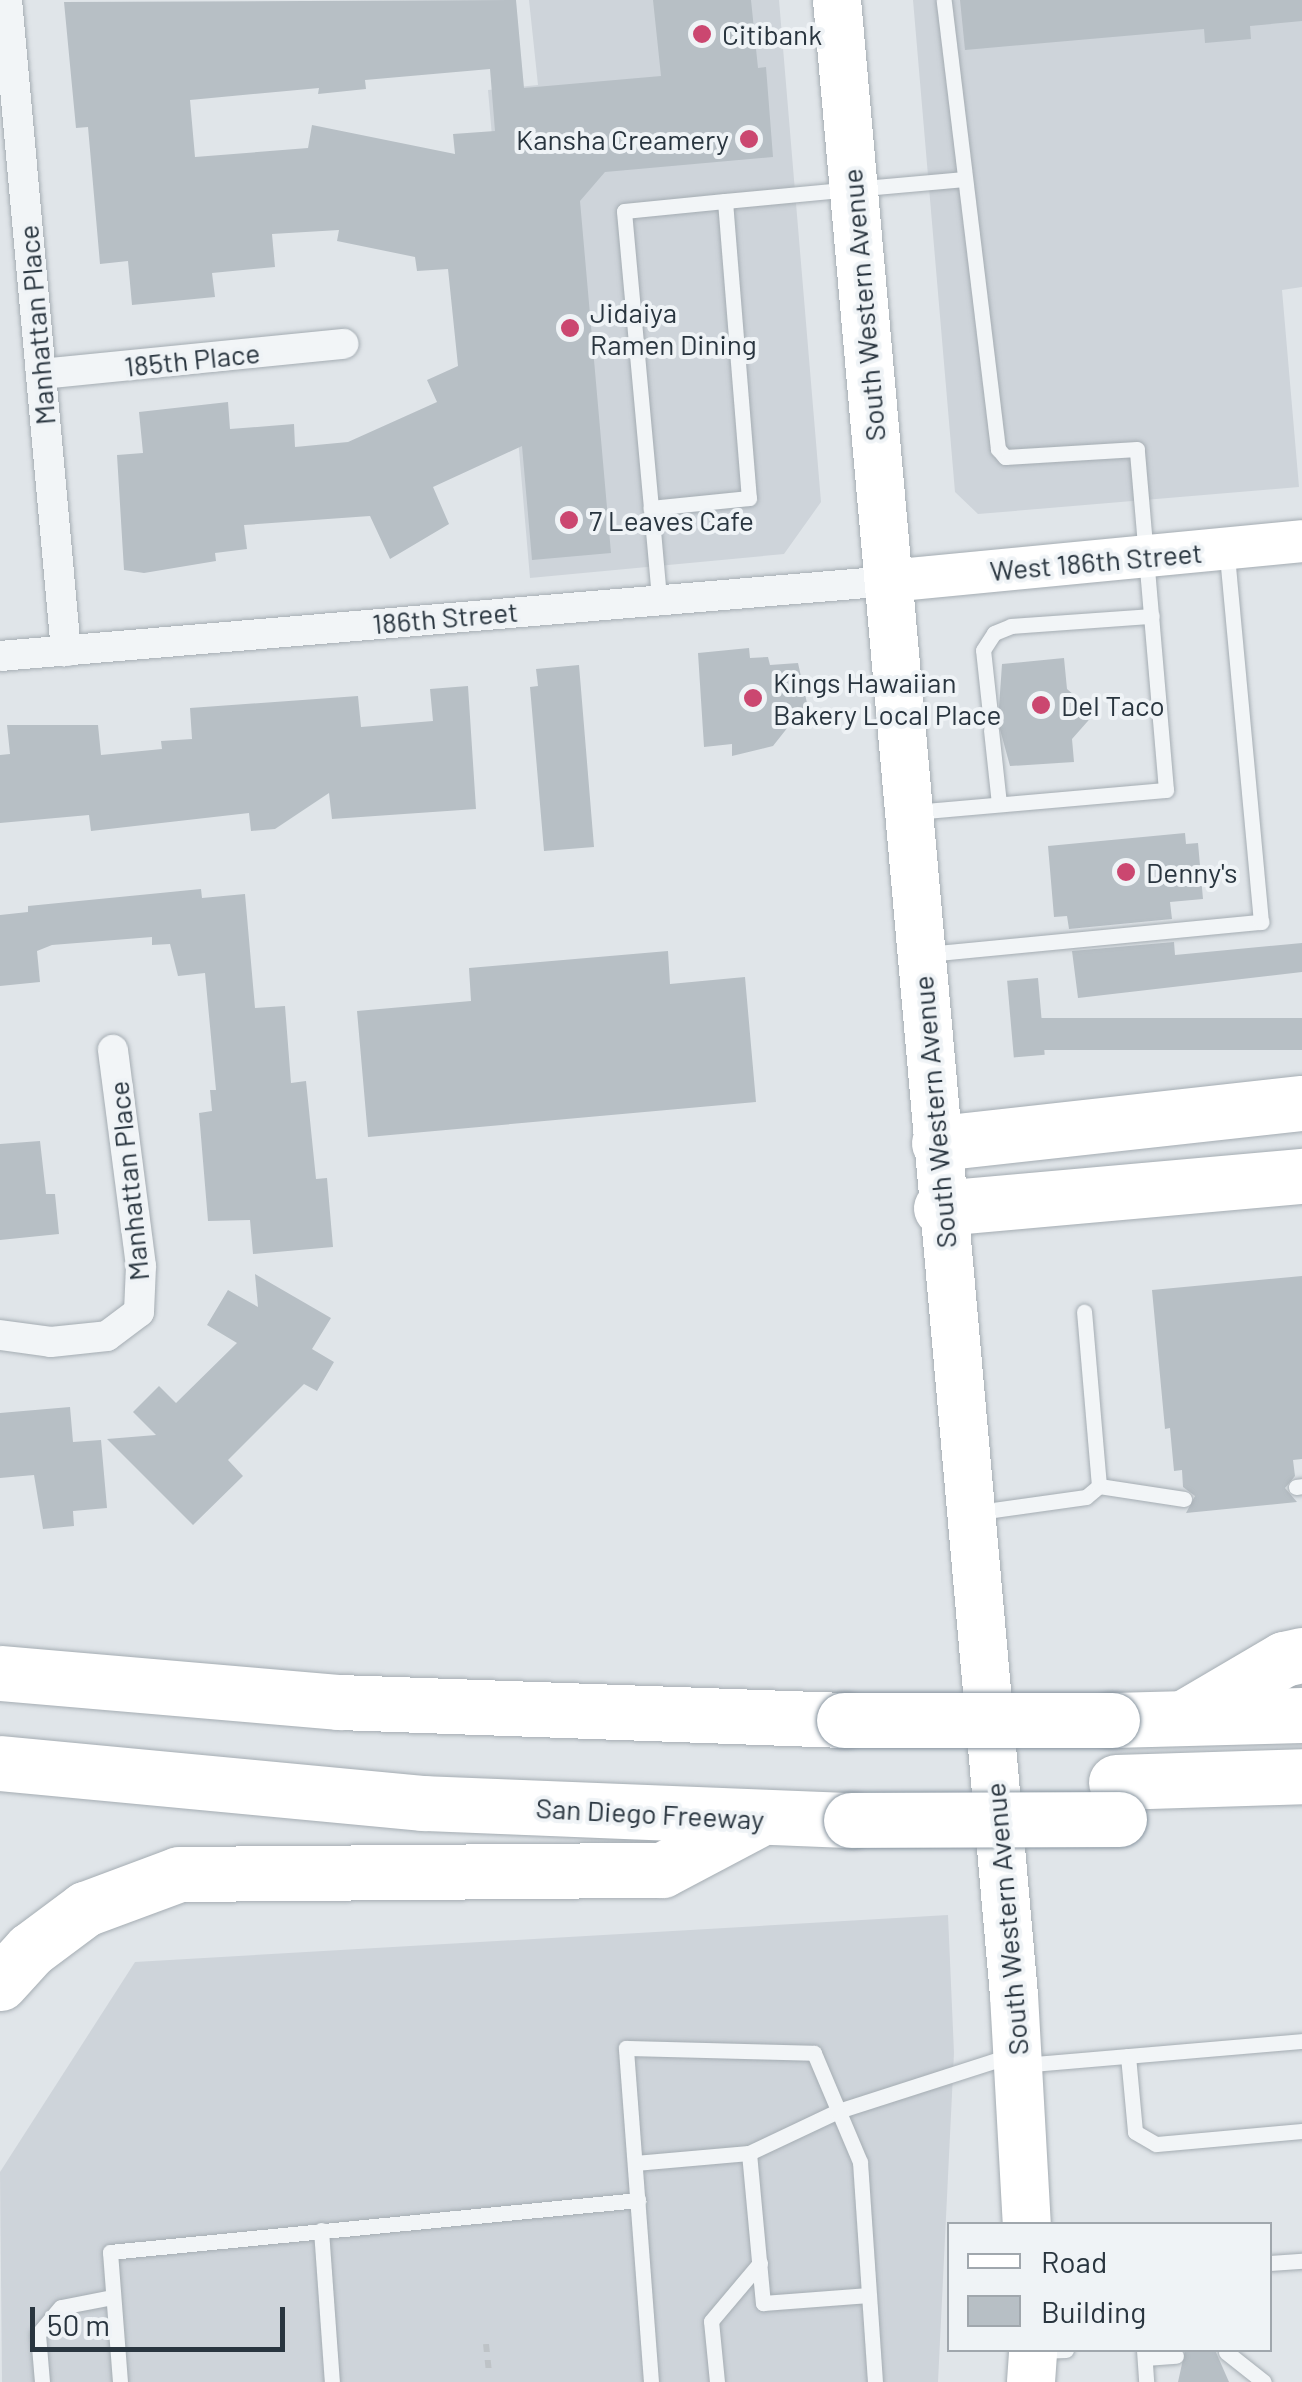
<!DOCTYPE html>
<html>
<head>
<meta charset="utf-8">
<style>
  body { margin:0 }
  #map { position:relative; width:1302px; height:2382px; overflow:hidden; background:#e0e5e9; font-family:Barlow,sans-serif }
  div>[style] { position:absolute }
  .built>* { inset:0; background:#ced4da }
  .building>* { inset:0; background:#b7bfc5; transform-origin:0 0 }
  .path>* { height:6px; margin-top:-3px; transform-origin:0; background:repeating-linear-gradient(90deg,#bec3c7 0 8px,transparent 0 16px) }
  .roads { filter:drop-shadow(0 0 2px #a5adb3) drop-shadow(0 0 2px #a5adb3) }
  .lane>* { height:15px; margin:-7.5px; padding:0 7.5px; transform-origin:7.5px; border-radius:7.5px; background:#f2f5f7 }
  .street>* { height:30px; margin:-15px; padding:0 15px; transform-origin:15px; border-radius:15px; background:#f2f5f7 }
  .secondary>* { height:42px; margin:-21px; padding:0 21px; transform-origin:21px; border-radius:21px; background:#fff }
  .primary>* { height:48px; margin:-24px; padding:0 24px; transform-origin:24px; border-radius:24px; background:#fff }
  .highway>* { height:55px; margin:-27.5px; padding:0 27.5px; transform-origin:27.5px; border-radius:27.5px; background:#fff }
  .bridges { filter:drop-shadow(0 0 2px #87949f) drop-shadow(0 0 2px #87949f) }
  .highway-bridge>* { height:55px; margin:-27.5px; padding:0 27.5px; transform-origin:27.5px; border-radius:27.5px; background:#fff }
  .dots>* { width:28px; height:28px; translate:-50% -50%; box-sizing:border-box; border:5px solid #eff3f6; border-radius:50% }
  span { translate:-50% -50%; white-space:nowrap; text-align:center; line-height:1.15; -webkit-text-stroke:8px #eff3f6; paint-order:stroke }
  .poi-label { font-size:28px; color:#29353f }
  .left { translate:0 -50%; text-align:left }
  .right { translate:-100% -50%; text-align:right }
  .street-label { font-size:28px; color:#29353f }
  .legend { position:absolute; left:947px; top:2222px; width:325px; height:130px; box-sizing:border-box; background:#eff3f6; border:2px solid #a0a7ad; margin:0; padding:12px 18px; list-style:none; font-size:30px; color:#29353f }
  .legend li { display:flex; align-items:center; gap:20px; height:50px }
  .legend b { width:50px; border:2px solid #a0a7ad }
  .scale { position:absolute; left:30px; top:2307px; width:255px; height:45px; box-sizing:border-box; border:5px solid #29353f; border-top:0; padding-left:12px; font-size:30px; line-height:35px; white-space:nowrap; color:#29353f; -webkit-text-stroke:8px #eff3f6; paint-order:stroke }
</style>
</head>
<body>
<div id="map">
  <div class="built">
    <div style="clip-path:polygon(529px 0,779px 0,821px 502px,784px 554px,530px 578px,488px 90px,538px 85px)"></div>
    <div style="clip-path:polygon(913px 0,1302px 0,1302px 287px,1282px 290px,1299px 487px,978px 514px,955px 492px)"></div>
    <div style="clip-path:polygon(948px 1915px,954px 2053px,938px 2382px,2px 2382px,0 2172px,135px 1962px)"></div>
  </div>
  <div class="building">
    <div style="clip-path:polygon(evenodd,516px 0,524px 88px,661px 76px,653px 0,751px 0,758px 68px,766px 67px,773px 157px,605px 172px,580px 201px,611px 553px,532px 560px,522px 446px,433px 487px,449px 524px,390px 559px,370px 516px,244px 525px,247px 549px,215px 553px,216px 561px,144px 573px,124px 570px,117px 455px,143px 453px,139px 412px,228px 402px,230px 429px,294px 424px,295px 447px,348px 442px,437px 402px,427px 380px,458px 366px,448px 269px,417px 271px,415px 257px,337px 241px,339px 230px,272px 234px,275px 267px,212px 273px,215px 297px,132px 305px,128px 261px,100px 264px,88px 127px,76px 128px,64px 2px,516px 0,490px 69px,495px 131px,453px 134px,455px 154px,312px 125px,308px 148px,195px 157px,190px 100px,319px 88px,318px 94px,366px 89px,365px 80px,490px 69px)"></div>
    <div style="clip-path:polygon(960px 0,1302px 0,1302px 21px,1250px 26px,1251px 39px,1205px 43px,1204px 29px,965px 50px)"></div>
    <div style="clip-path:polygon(749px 648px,750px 658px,768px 657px,770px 665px,798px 663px,807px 703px,773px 746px,732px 756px,732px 744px,704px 747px,698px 653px)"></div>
    <div style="clip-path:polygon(1064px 658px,1067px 689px,1095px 713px,1072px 739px,1074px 762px,1010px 766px,998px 722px,1002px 664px)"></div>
    <div style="clip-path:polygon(579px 665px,594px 847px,544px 851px,530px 687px,538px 686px,536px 669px)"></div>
    <div style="clip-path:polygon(468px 686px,476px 809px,332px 819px,329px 793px,275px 829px,251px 831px,249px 813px,91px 831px,89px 815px,0 823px,0 755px,10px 754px,7px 725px,98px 725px,101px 755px,162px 749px,161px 741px,192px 739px,190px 708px,358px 696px,361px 727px,433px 721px,430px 689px)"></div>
    <div style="clip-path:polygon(1185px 833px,1186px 844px,1198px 843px,1203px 899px,1170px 902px,1172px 919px,1069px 929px,1067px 916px,1054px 917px,1048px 846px)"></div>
    <div style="clip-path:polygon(201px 889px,202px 898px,245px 894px,255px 1008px,285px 1006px,291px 1083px,306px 1081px,316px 1179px,327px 1178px,333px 1247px,253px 1254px,250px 1220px,208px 1221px,199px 1113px,212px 1111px,210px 1090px,216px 1090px,205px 973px,178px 976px,170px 944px,152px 945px,152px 937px,52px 945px,37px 951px,40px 982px,0 986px,0 915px,28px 912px,28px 906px)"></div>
    <div style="clip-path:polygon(1174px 942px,1175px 955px,1302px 943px,1302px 972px,1078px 998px,1072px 951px)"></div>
    <div style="clip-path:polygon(668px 951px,670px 984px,745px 977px,756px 1102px,368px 1137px,357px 1011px,471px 1001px,469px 968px)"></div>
    <div style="left:1038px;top:978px;width:77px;height:31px;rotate:85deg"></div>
    <div style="left:1302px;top:1018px;width:32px;height:262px;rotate:90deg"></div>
    <div style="clip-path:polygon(40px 1141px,46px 1194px,55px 1194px,59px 1234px,0 1240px,0 1144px)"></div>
    <div style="clip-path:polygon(255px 1274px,331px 1318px,312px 1349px,334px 1362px,317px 1391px,304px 1384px,228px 1460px,243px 1476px,193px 1525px,107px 1439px,156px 1435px,133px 1412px,159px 1386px,176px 1403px,237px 1343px,207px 1325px,228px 1290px,258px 1307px)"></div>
    <div style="clip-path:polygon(1302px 1276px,1302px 1459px,1293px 1460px,1295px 1476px,1285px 1488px,1297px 1502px,1186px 1513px,1195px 1496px,1183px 1487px,1182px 1470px,1174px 1471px,1170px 1428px,1165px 1429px,1152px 1290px)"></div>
    <div style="clip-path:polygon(70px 1407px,73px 1442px,101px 1440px,107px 1508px,73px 1511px,74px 1526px,43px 1529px,34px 1475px,0 1478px,0 1413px)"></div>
    <div style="clip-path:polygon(1185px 2350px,1215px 2350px,1229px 2382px,1178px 2382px)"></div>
  </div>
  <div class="path">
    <div style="left:486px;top:2344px;width:29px;rotate:84deg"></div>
  </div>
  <div class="roads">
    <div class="lane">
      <div style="left:725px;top:201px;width:298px;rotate:85.4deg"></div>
      <div style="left:749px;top:498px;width:99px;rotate:174.2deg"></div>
      <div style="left:651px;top:508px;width:298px;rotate:-95.2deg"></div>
      <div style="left:624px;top:211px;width:101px;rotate:-5.7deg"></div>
      <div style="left:725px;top:201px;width:129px;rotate:-5.4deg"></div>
      <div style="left:853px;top:189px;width:112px;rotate:-5.1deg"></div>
      <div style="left:651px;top:508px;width:89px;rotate:84.9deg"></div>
      <div style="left:990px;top:714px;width:64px;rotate:-96.2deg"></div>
      <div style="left:983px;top:650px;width:20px;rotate:-57deg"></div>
      <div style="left:994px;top:633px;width:18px;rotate:-22deg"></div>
      <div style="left:1011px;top:626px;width:141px;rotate:-4.1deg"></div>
      <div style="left:991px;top:730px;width:74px;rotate:83.8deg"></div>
      <div style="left:913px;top:812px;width:254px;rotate:-5deg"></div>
      <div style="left:1166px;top:790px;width:342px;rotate:-94.9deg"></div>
      <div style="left:1137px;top:449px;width:132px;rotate:176.5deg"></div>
      <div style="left:1005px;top:457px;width:11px;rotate:-131deg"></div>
      <div style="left:998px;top:449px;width:452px;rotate:-96.9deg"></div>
      <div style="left:927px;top:954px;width:336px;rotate:-5.5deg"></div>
      <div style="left:1261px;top:922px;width:372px;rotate:-95.3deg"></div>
      <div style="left:1099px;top:1486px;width:86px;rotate:8.7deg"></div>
      <div style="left:1296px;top:1487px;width:6px;rotate:-9deg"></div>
      <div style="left:979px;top:1512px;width:108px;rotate:-8deg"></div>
      <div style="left:1086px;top:1497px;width:17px;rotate:-40deg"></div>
      <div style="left:1099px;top:1486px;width:175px;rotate:-94.9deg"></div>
      <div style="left:1128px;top:2056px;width:76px;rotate:84.7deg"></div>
      <div style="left:1135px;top:2132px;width:24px;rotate:30deg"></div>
      <div style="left:1156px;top:2144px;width:147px;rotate:-5.1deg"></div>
      <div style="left:1022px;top:2065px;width:281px;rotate:-4.9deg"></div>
      <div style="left:749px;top:2153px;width:151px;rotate:84.7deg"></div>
      <div style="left:763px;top:2303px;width:106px;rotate:-4.3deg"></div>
      <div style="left:635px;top:2163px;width:114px;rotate:-5deg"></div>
      <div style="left:749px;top:2153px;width:98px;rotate:-25.3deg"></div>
      <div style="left:838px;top:2111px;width:183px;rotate:-17.8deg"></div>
      <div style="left:321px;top:2230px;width:152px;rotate:85.9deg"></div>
      <div style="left:1270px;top:2263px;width:32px;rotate:-4deg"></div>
      <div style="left:1144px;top:2350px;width:32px;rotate:86deg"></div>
      <div style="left:1037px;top:2351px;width:29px;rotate:-2deg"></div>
      <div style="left:1226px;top:2352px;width:48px;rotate:38.3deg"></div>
      <div style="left:1145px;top:2358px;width:31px;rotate:-4deg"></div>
      <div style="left:42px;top:2382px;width:48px;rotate:-94.8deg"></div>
      <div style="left:38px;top:2334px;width:35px;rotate:-50deg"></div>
      <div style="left:61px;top:2307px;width:53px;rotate:-10.9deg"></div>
      <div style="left:120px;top:2382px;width:130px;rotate:-94.4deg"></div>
      <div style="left:110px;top:2252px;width:531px;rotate:-5.62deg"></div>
      <div style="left:651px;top:2382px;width:335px;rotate:-94.3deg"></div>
      <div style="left:626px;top:2048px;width:188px;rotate:1.5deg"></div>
      <div style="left:814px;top:2053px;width:118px;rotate:67.1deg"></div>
      <div style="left:860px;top:2162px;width:221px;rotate:86.1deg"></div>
      <div style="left:717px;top:2382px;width:61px;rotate:-95.6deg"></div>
      <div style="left:711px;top:2321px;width:76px;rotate:-49.8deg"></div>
    </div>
    <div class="street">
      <div style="left:7px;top:0;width:654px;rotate:84.82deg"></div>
      <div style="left:41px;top:374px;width:304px;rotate:-5.7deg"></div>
      <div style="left:0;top:656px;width:892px;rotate:-4.82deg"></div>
      <div style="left:0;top:1335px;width:51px;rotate:7.8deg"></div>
      <div style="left:51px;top:1342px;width:56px;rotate:-6.1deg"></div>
      <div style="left:107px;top:1336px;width:40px;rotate:-37deg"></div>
      <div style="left:139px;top:1312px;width:46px;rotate:-87.5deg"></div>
      <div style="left:141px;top:1266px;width:218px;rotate:-97.4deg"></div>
    </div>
    <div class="secondary">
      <div style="left:889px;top:581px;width:415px;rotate:-5.5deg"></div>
    </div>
    <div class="primary">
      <div style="left:837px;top:0;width:2003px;rotate:84.93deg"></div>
      <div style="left:1014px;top:1995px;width:229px;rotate:86.8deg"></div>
      <div style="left:1031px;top:2382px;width:32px;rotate:-86deg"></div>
    </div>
    <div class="highway">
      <div style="left:939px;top:1143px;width:365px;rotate:-6.3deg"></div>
      <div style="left:941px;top:1208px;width:362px;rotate:-5.1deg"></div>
      <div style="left:0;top:1673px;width:340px;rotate:4.9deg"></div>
      <div style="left:339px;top:1702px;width:505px;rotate:2.04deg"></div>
      <div style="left:1185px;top:1717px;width:115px;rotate:-30.4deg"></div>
      <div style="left:1284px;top:1659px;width:18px;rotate:-13deg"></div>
      <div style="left:1112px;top:1720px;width:190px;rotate:-1.5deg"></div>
      <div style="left:0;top:1763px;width:425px;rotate:5.4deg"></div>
      <div style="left:423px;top:1803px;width:428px;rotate:2.3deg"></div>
      <div style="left:1116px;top:1782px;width:186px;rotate:-1.8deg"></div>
      <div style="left:0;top:1983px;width:45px;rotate:-47.7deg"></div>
      <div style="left:30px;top:1950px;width:69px;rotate:-36.7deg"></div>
      <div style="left:85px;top:1909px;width:100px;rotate:-20.4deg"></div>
      <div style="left:179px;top:1874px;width:483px;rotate:-0.5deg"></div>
      <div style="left:662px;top:1870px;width:107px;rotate:-27.8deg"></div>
    </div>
  </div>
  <div class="bridges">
    <div class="highway-bridge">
      <div style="left:844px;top:1720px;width:268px"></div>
      <div style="left:851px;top:1820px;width:268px;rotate:-0.2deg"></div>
    </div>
  </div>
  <div class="dots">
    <div style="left:702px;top:34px;background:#cb4770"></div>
    <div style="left:749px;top:139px;background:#cb4770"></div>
    <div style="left:570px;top:328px;background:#cb4770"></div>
    <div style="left:569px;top:520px;background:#cb4770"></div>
    <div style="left:753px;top:698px;background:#cb4770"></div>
    <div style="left:1041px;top:705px;background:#cb4770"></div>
    <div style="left:1126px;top:872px;background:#cb4770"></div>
  </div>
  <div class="poi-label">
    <span class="left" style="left:722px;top:34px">Citibank</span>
    <span class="right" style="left:729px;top:139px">Kansha Creamery</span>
    <span class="left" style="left:590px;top:328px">Jidaiya<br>Ramen Dining</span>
    <span class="left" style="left:589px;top:520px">7 Leaves Cafe</span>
    <span class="left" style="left:773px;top:698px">Kings Hawaiian<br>Bakery Local Place</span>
    <span class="left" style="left:1061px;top:705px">Del Taco</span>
    <span class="left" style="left:1146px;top:872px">Denny's</span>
  </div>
  <div class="street-label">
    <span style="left:863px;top:305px;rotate:-95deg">South Western Avenue</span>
    <span style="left:36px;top:325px;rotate:-95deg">Manhattan Place</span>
    <span style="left:192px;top:359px;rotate:-6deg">185th Place</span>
    <span style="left:1096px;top:561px;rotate:-5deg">West 186th Street</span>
    <span style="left:445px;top:617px;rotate:-5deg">186th Street</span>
    <span style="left:934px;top:1112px;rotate:-95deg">South Western Avenue</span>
    <span style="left:128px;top:1181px;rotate:-96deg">Manhattan Place</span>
    <span style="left:650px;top:1813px;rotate:3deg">San Diego Freeway</span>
    <span style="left:1006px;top:1919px;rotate:-95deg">South Western Avenue</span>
  </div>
  <ul class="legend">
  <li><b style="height:12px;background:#fff"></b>Road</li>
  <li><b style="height:28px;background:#b7bfc5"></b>Building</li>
  </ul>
  <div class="scale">50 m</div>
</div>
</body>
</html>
